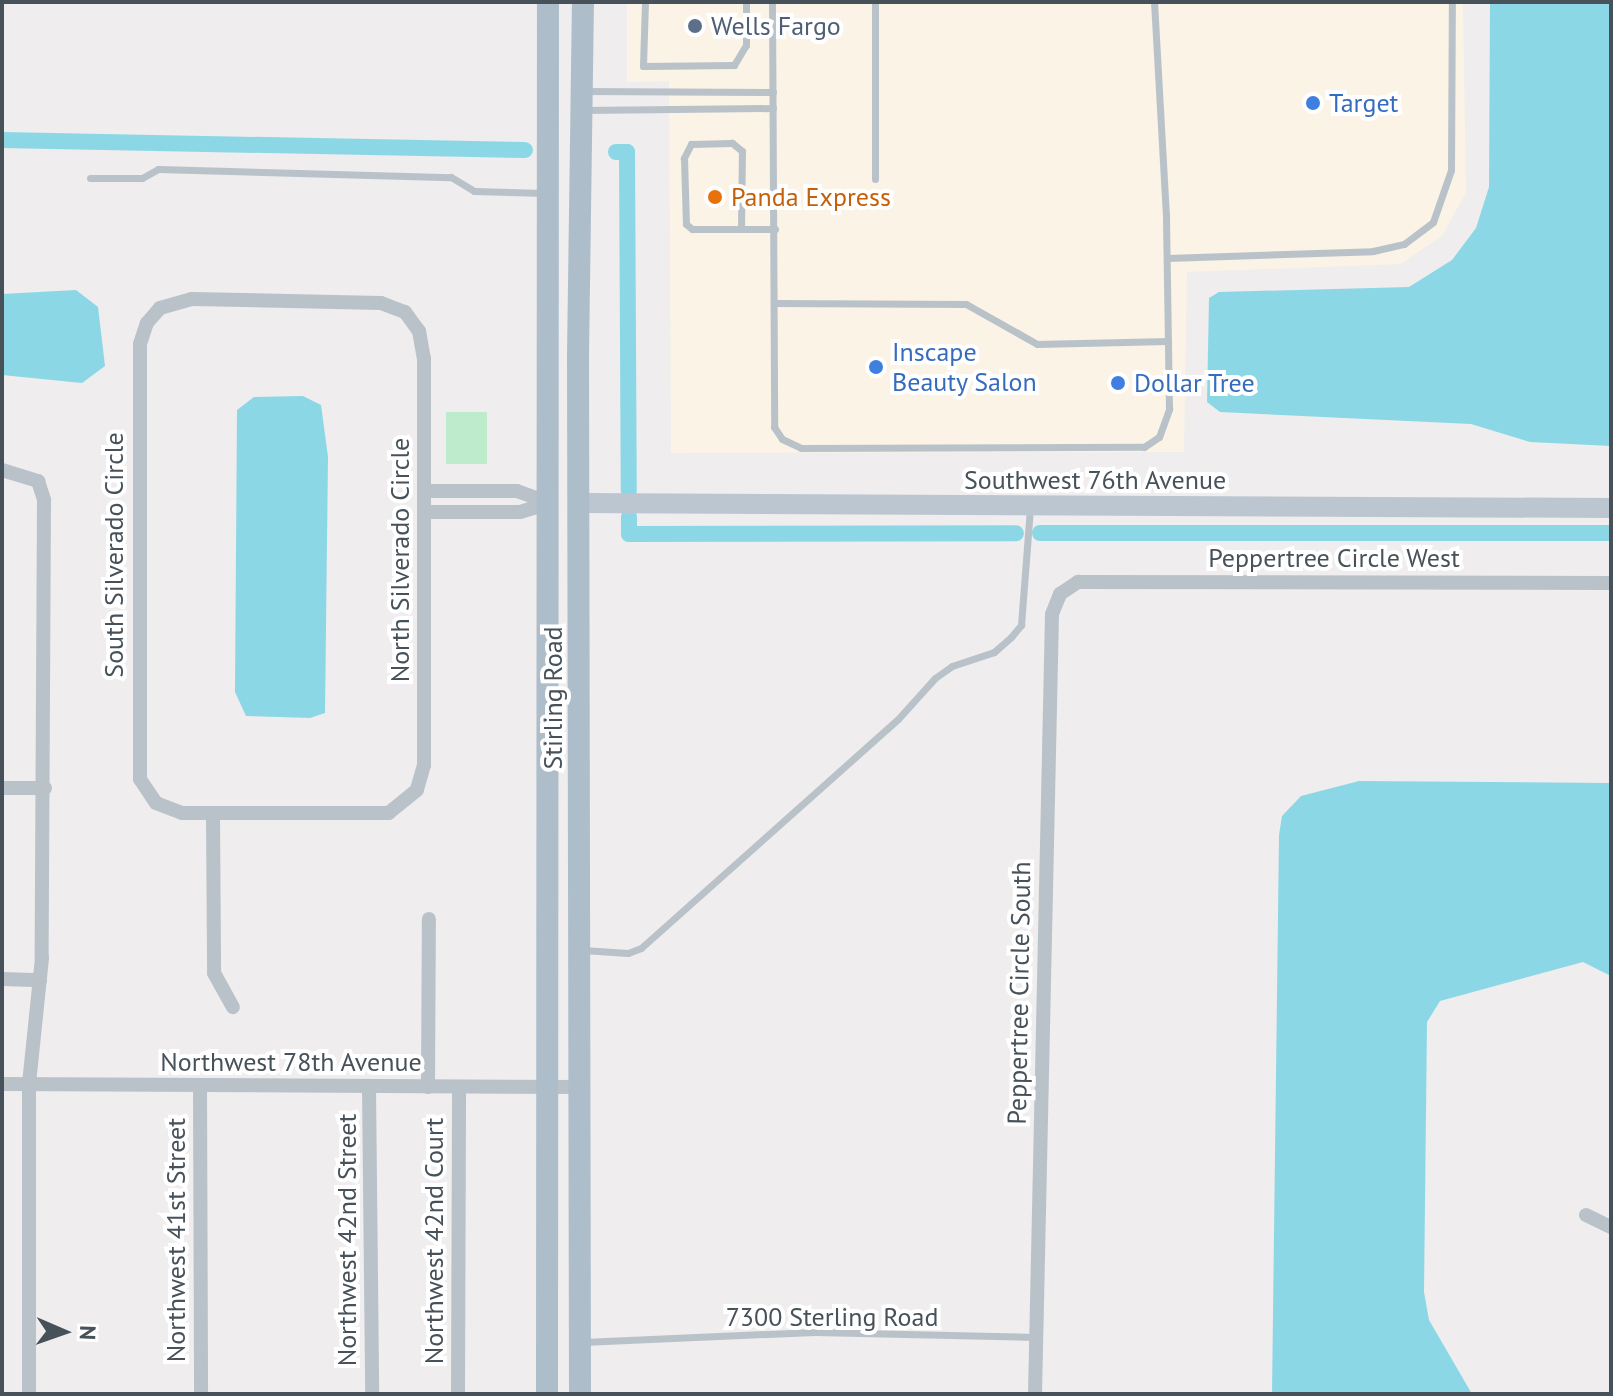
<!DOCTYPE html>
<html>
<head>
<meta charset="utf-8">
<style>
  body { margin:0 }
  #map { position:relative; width:1613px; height:1396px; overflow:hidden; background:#efeded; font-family:"PT Sans",sans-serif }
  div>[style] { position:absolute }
  .commercial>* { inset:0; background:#faf3e6 }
  .green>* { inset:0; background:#bdebcc; transform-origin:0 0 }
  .water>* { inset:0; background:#8cd7e6 }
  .canal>* { height:16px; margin:-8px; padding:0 8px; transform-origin:8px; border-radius:8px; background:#8cd7e6 }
  .lane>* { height:7px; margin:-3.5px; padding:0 3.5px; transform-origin:3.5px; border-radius:3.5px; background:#b9c2c9 }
  .street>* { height:14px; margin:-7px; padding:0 7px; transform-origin:7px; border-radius:7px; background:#b9c2c9 }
  .secondary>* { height:20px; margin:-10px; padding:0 10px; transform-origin:10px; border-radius:10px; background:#bbc6d0 }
  .primary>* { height:22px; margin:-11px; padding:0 11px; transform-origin:11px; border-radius:11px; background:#aebdca }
  .dots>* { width:22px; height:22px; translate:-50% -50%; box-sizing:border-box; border:4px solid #fff; border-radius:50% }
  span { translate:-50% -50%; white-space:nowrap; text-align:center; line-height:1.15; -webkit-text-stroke:8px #fff; paint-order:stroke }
  .service-label { font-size:26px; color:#4e5e75 }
  .left { translate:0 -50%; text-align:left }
  .shop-label { font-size:26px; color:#366cbe }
  .food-label { font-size:26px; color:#c56008 }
  .street-label { font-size:26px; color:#465159 }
  .frame { position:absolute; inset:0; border:4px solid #465159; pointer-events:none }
  .north { position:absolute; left:24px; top:1292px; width:80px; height:80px; -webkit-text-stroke:6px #fff; paint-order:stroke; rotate:92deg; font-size:22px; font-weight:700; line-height:32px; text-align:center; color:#465159 }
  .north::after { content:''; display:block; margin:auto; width:28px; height:36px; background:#465159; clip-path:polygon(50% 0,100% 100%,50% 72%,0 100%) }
</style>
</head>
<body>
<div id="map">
  <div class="commercial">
    <div style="clip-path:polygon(627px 2px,1463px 2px,1466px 192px,1442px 236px,1401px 264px,1187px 272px,1184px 452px,671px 453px,669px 81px,627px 82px)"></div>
  </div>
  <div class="green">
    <div style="left:446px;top:412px;width:41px;height:52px"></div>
  </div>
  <div class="water">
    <div style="clip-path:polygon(1490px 2px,1611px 2px,1611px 446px,1530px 442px,1471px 424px,1220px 412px,1207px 402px,1209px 298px,1219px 292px,1409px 287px,1452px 260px,1476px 228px,1489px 187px)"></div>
    <div style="clip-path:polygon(76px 290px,98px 307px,105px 366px,82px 383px,2px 375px,2px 294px)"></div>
    <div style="clip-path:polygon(303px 396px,321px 405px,328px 457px,325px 713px,310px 718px,246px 716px,235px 692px,237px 410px,254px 397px)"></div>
    <div style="clip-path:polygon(1359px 781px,1611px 783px,1611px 976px,1583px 962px,1440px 1001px,1427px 1022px,1424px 1292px,1429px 1320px,1472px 1394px,1272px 1394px,1279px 835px,1282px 816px,1301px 796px)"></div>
  </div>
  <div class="canal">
    <div style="left:2px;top:140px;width:523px;rotate:1.1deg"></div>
    <div style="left:616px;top:152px;width:11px"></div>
    <div style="left:627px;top:152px;width:339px;rotate:89.7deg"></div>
    <div style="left:629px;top:517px;width:17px;rotate:90deg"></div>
    <div style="left:629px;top:534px;width:387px;rotate:-0.1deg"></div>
    <div style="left:1040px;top:533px;width:571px"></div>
  </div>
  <div class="lane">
    <div style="left:645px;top:2px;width:64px;rotate:91.8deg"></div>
    <div style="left:643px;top:66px;width:91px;rotate:-0.6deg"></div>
    <div style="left:734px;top:65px;width:23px;rotate:-59deg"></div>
    <div style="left:746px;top:45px;width:43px;rotate:-90deg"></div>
    <div style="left:772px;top:2px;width:425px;rotate:89.7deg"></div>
    <div style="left:774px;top:427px;width:14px;rotate:56deg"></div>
    <div style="left:782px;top:439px;width:21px;rotate:25deg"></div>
    <div style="left:801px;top:448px;width:343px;rotate:-0.2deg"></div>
    <div style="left:1144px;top:447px;width:18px;rotate:-34deg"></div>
    <div style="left:1159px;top:437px;width:30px;rotate:-70deg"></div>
    <div style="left:1169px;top:409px;width:193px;rotate:-90.9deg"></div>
    <div style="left:1166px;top:216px;width:214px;rotate:-93.2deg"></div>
    <div style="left:583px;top:91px;width:190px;rotate:0.3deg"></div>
    <div style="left:584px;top:110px;width:189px;rotate:-0.6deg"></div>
    <div style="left:90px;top:178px;width:52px"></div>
    <div style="left:142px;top:178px;width:18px;rotate:-29deg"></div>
    <div style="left:158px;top:169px;width:293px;rotate:1.6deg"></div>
    <div style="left:451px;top:177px;width:27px;rotate:31deg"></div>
    <div style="left:474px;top:191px;width:72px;rotate:1.6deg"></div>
    <div style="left:875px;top:179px;width:177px;rotate:-90deg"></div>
    <div style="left:741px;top:229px;width:78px;rotate:-89.3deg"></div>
    <div style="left:742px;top:151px;width:13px;rotate:-141deg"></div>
    <div style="left:732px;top:143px;width:41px;rotate:178.6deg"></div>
    <div style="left:691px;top:144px;width:16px;rotate:117deg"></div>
    <div style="left:684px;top:158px;width:66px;rotate:88.3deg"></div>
    <div style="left:686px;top:224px;width:8px;rotate:40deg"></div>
    <div style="left:692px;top:229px;width:83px"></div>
    <div style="left:1167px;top:258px;width:206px;rotate:-1.9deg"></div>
    <div style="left:1373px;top:251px;width:32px;rotate:-13deg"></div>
    <div style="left:1404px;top:244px;width:36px;rotate:-37deg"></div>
    <div style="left:1433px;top:222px;width:55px;rotate:-70.9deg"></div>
    <div style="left:1451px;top:170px;width:168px;rotate:-89.7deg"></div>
    <div style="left:774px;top:303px;width:192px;rotate:0.3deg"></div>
    <div style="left:966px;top:304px;width:81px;rotate:29.4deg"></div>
    <div style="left:1037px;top:344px;width:131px;rotate:-1.3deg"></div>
    <div style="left:583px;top:950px;width:45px;rotate:3.8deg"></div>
    <div style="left:628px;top:953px;width:14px;rotate:-21deg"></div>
    <div style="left:641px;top:948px;width:344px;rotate:-41.7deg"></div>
    <div style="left:898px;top:719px;width:55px;rotate:-47.9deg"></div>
    <div style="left:935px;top:678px;width:21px;rotate:-35deg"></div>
    <div style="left:952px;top:666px;width:44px;rotate:-18.4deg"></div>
    <div style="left:994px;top:652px;width:23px;rotate:-41deg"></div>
    <div style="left:1011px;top:637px;width:16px;rotate:-50deg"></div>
    <div style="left:1021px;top:625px;width:118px;rotate:-85.6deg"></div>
    <div style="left:583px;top:1342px;width:232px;rotate:-2.5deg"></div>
    <div style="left:815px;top:1332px;width:221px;rotate:1.3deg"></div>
  </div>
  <div class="street">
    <div style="left:192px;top:299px;width:189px;rotate:1.2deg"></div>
    <div style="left:381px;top:303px;width:26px;rotate:21deg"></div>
    <div style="left:405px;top:312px;width:24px;rotate:54deg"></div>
    <div style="left:419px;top:331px;width:27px;rotate:80deg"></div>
    <div style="left:424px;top:358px;width:407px;rotate:90deg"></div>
    <div style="left:424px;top:765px;width:26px;rotate:106deg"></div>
    <div style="left:417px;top:790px;width:36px;rotate:141deg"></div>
    <div style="left:389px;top:813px;width:207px;rotate:180deg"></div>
    <div style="left:182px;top:813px;width:28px;rotate:-159deg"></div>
    <div style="left:156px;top:803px;width:29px;rotate:-124deg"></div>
    <div style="left:140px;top:779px;width:435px;rotate:-90deg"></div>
    <div style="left:140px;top:344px;width:22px;rotate:-72deg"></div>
    <div style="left:147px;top:323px;width:20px;rotate:-49deg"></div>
    <div style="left:160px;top:308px;width:33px;rotate:-16deg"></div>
    <div style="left:2px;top:470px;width:38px;rotate:17deg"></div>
    <div style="left:38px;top:481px;width:20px;rotate:72deg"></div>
    <div style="left:44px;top:500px;width:458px;rotate:90.3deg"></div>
    <div style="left:42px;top:958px;width:127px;rotate:95.9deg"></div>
    <div style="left:29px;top:1084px;width:310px;rotate:90deg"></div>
    <div style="left:425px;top:491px;width:92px"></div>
    <div style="left:517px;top:491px;width:35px;rotate:20deg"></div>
    <div style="left:425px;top:512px;width:95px"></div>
    <div style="left:520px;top:512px;width:31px;rotate:-17deg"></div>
    <div style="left:2px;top:788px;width:43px"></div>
    <div style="left:213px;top:815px;width:158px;rotate:89.6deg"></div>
    <div style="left:214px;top:973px;width:39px;rotate:61deg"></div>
    <div style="left:2px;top:979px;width:38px;rotate:2deg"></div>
    <div style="left:2px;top:1084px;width:579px;rotate:0.3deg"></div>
    <div style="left:200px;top:1086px;width:308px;rotate:89.8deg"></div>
    <div style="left:369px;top:1087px;width:307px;rotate:89.4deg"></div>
    <div style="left:428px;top:1087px;width:168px;rotate:-89.7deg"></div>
    <div style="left:1586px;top:1215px;width:28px;rotate:26deg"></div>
    <div style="left:458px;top:1394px;width:307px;rotate:-89.8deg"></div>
    <div style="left:1035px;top:1394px;width:780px;rotate:-88.75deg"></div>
    <div style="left:1052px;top:614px;width:22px;rotate:-68deg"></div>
    <div style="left:1060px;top:594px;width:22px;rotate:-34deg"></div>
    <div style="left:1078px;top:582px;width:533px;rotate:0.11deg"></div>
  </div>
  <div class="secondary">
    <div style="left:579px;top:503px;width:1032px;rotate:0.28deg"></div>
  </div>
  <div class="primary">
    <div style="left:547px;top:1394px;width:1392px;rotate:-89.96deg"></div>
    <div style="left:580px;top:1394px;width:1038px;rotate:-90.11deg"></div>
    <div style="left:578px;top:356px;width:354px;rotate:-89.2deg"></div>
  </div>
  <div class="dots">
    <div style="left:695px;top:26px;background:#5c6f8a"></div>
    <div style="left:1313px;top:103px;background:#3f7fe0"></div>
    <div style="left:715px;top:197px;background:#e8710a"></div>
    <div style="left:876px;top:367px;background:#3f7fe0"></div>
    <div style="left:1118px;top:383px;background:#3f7fe0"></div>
  </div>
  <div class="service-label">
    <span class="left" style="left:711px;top:26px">Wells Fargo</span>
  </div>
  <div class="shop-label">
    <span class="left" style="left:1329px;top:103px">Target</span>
    <span class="left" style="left:892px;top:367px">Inscape<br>Beauty Salon</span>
    <span class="left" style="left:1134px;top:383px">Dollar Tree</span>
  </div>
  <div class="food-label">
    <span class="left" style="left:731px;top:197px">Panda Express</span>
  </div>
  <div class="street-label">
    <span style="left:1095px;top:480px">Southwest 76th Avenue</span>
    <span style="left:114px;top:555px;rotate:-90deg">South Silverado Circle</span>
    <span style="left:1334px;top:558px">Peppertree Circle West</span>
    <span style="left:400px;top:560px;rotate:-90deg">North Silverado Circle</span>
    <span style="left:553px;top:698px;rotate:-90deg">Stirling Road</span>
    <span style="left:1019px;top:993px;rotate:-89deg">Peppertree Circle South</span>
    <span style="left:291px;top:1062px">Northwest 78th Avenue</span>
    <span style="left:176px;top:1240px;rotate:-90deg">Northwest 41st Street</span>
    <span style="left:347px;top:1240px;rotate:-90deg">Northwest 42nd Street</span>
    <span style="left:434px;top:1241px;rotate:-90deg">Northwest 42nd Court</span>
    <span style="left:832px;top:1317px">7300 Sterling Road</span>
  </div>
  <div class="frame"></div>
  <div class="north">N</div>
</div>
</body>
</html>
